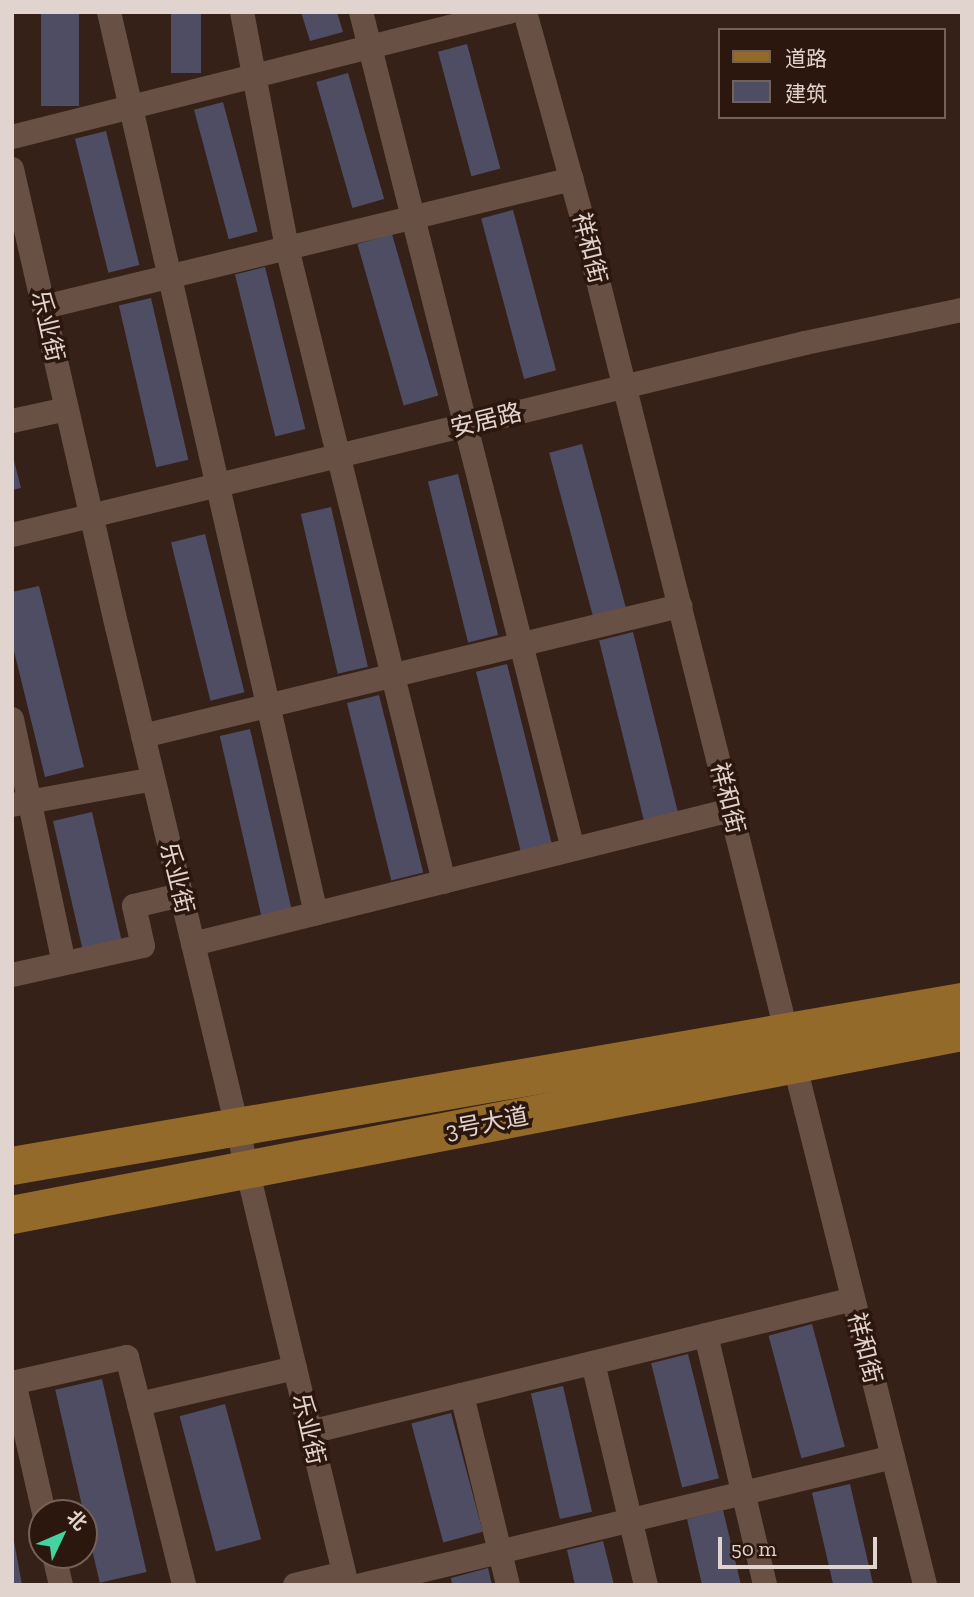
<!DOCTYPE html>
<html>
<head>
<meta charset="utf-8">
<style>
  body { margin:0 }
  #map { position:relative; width:974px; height:1597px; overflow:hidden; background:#352117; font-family:"Zilla Slab","Noto Sans SC",serif }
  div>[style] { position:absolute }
  .building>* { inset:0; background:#4f4d63; transform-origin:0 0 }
  .street>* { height:24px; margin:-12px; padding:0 12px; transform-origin:12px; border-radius:12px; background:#685045 }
  .primary>* { height:38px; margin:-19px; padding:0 19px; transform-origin:19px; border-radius:19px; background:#936a2a }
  span { translate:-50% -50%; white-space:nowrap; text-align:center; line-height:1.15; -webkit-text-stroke:7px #2b170e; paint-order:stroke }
  .street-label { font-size:24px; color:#e1d3cd }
  .frame { position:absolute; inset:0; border:14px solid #e1d3cd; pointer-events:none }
  .legend { position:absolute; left:718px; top:28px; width:228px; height:91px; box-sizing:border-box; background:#2b170e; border:2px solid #74625a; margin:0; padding:9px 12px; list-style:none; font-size:21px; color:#e1d3cd }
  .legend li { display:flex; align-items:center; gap:14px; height:35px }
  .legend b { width:35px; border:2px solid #74625a }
  .north { position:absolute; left:28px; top:1499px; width:70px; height:70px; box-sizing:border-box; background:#2b170e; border:2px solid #74625a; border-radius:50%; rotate:46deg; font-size:19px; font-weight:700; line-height:28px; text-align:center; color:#e1d3cd }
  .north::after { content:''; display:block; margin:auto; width:24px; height:32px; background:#45d49f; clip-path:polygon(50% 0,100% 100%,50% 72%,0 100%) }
  .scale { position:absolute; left:718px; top:1537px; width:159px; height:32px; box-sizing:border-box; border:4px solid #e1d3cd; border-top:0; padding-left:9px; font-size:21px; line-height:24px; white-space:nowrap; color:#e1d3cd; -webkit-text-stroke:5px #2b170e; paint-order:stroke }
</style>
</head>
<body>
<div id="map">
  <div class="building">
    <div style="left:41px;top:12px;width:38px;height:94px"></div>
    <div style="left:171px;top:12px;width:30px;height:61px"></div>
    <div style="clip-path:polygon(301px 12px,337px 12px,343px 32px,310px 41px)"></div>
    <div style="left:467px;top:44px;width:129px;height:30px;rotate:75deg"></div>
    <div style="left:348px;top:73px;width:131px;height:33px;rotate:74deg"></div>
    <div style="left:223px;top:102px;width:134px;height:30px;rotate:75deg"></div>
    <div style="left:106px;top:131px;width:138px;height:32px;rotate:76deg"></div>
    <div style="left:513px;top:210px;width:166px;height:33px;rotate:75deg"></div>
    <div style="left:392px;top:234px;width:168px;height:36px;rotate:74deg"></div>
    <div style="left:265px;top:267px;width:167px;height:31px;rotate:76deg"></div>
    <div style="left:151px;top:298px;width:166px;height:33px;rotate:77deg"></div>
    <div style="left:582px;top:444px;width:169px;height:34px;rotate:75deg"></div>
    <div style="clip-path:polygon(12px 453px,21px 488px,12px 490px)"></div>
    <div style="left:458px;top:474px;width:166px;height:31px;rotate:76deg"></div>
    <div style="left:331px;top:507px;width:164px;height:31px;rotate:77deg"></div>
    <div style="left:205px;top:534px;width:163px;height:35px;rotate:76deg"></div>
    <div style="clip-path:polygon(39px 586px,84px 767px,45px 777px,12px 643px,12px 592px)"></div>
    <div style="left:633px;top:632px;width:188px;height:35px;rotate:76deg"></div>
    <div style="left:507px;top:664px;width:186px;height:32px;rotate:76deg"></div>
    <div style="left:379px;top:695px;width:183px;height:33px;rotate:76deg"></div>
    <div style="left:250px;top:729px;width:184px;height:31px;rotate:77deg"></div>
    <div style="left:92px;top:812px;width:131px;height:40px;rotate:77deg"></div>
    <div style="left:812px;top:1324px;width:127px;height:45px;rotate:75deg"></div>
    <div style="left:688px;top:1354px;width:128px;height:38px;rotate:76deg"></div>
    <div style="left:102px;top:1379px;width:198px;height:48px;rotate:77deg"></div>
    <div style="left:563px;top:1386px;width:129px;height:33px;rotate:77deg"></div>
    <div style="left:225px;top:1404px;width:140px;height:47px;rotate:75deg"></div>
    <div style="left:451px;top:1413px;width:123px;height:41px;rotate:75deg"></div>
    <div style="left:850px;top:1484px;width:104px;height:39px;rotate:77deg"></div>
    <div style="clip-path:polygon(723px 1510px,741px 1585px,702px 1585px,687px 1519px)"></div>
    <div style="clip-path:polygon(12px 1541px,14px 1541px,22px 1585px,12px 1585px)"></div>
    <div style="clip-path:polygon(603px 1541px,614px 1585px,575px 1585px,567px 1550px)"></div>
    <div style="clip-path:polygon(488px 1568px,492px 1585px,452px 1585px,451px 1578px)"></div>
  </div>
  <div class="street">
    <div style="left:109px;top:12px;width:925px;rotate:77.07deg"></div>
    <div style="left:242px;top:12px;width:240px;rotate:79.2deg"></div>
    <div style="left:287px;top:248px;width:653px;rotate:76.09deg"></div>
    <div style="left:361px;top:12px;width:863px;rotate:75.79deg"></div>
    <div style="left:525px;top:12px;width:221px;rotate:74.5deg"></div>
    <div style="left:584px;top:225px;width:1402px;rotate:75.92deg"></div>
    <div style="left:12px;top:137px;width:512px;rotate:-14.12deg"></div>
    <div style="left:12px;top:169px;width:470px;rotate:77.1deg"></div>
    <div style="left:117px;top:627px;width:985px;rotate:76.5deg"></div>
    <div style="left:44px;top:307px;width:543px;rotate:-13.63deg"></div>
    <div style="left:12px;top:421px;width:56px;rotate:-12.3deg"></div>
    <div style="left:12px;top:535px;width:816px;rotate:-13.61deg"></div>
    <div style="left:805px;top:343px;width:160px;rotate:-11.9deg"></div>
    <div style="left:12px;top:719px;width:249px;rotate:78deg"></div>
    <div style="left:143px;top:736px;width:553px;rotate:-13.61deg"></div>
    <div style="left:12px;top:805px;width:143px;rotate:-10.4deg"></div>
    <div style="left:193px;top:944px;width:554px;rotate:-13.99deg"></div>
    <div style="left:12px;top:975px;width:134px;rotate:-12.5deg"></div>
    <div style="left:143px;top:946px;width:41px;rotate:-102.7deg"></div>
    <div style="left:134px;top:906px;width:48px;rotate:-13.2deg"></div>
    <div style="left:706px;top:1335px;width:257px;rotate:76.7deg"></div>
    <div style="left:593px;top:1363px;width:228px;rotate:76.6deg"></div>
    <div style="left:14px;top:1382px;width:134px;rotate:77.1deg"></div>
    <div style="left:12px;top:1383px;width:118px;rotate:-12.7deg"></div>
    <div style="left:127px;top:1357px;width:49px;rotate:75.7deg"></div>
    <div style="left:139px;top:1404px;width:160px;rotate:-13deg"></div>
    <div style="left:462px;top:1395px;width:195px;rotate:76.4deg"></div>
    <div style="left:139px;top:1404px;width:187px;rotate:76deg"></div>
    <div style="left:310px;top:1432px;width:559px;rotate:-13.76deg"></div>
    <div style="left:54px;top:1555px;width:31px;rotate:77deg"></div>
    <div style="left:295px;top:1585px;width:50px;rotate:-13.8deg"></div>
    <div style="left:362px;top:1585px;width:546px;rotate:-13.55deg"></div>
  </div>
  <div class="primary">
    <div style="left:12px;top:1166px;width:964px;rotate:-9.79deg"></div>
    <div style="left:12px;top:1215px;width:967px;rotate:-10.9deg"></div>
  </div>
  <div class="street-label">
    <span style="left:590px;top:248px;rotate:76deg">祥和街</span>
    <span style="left:48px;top:326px;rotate:77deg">乐业街</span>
    <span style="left:486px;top:420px;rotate:-14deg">安居路</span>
    <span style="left:728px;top:798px;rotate:76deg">祥和街</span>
    <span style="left:177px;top:878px;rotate:76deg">乐业街</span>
    <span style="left:487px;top:1123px;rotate:-11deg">3号大道</span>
    <span style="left:865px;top:1348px;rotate:76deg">祥和街</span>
    <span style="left:309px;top:1429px;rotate:77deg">乐业街</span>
  </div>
  <div class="frame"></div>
  <ul class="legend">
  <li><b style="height:9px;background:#936a2a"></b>道路</li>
  <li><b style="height:19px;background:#4f4d63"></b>建筑</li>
  </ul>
  <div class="north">北</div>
  <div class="scale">50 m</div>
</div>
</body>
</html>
